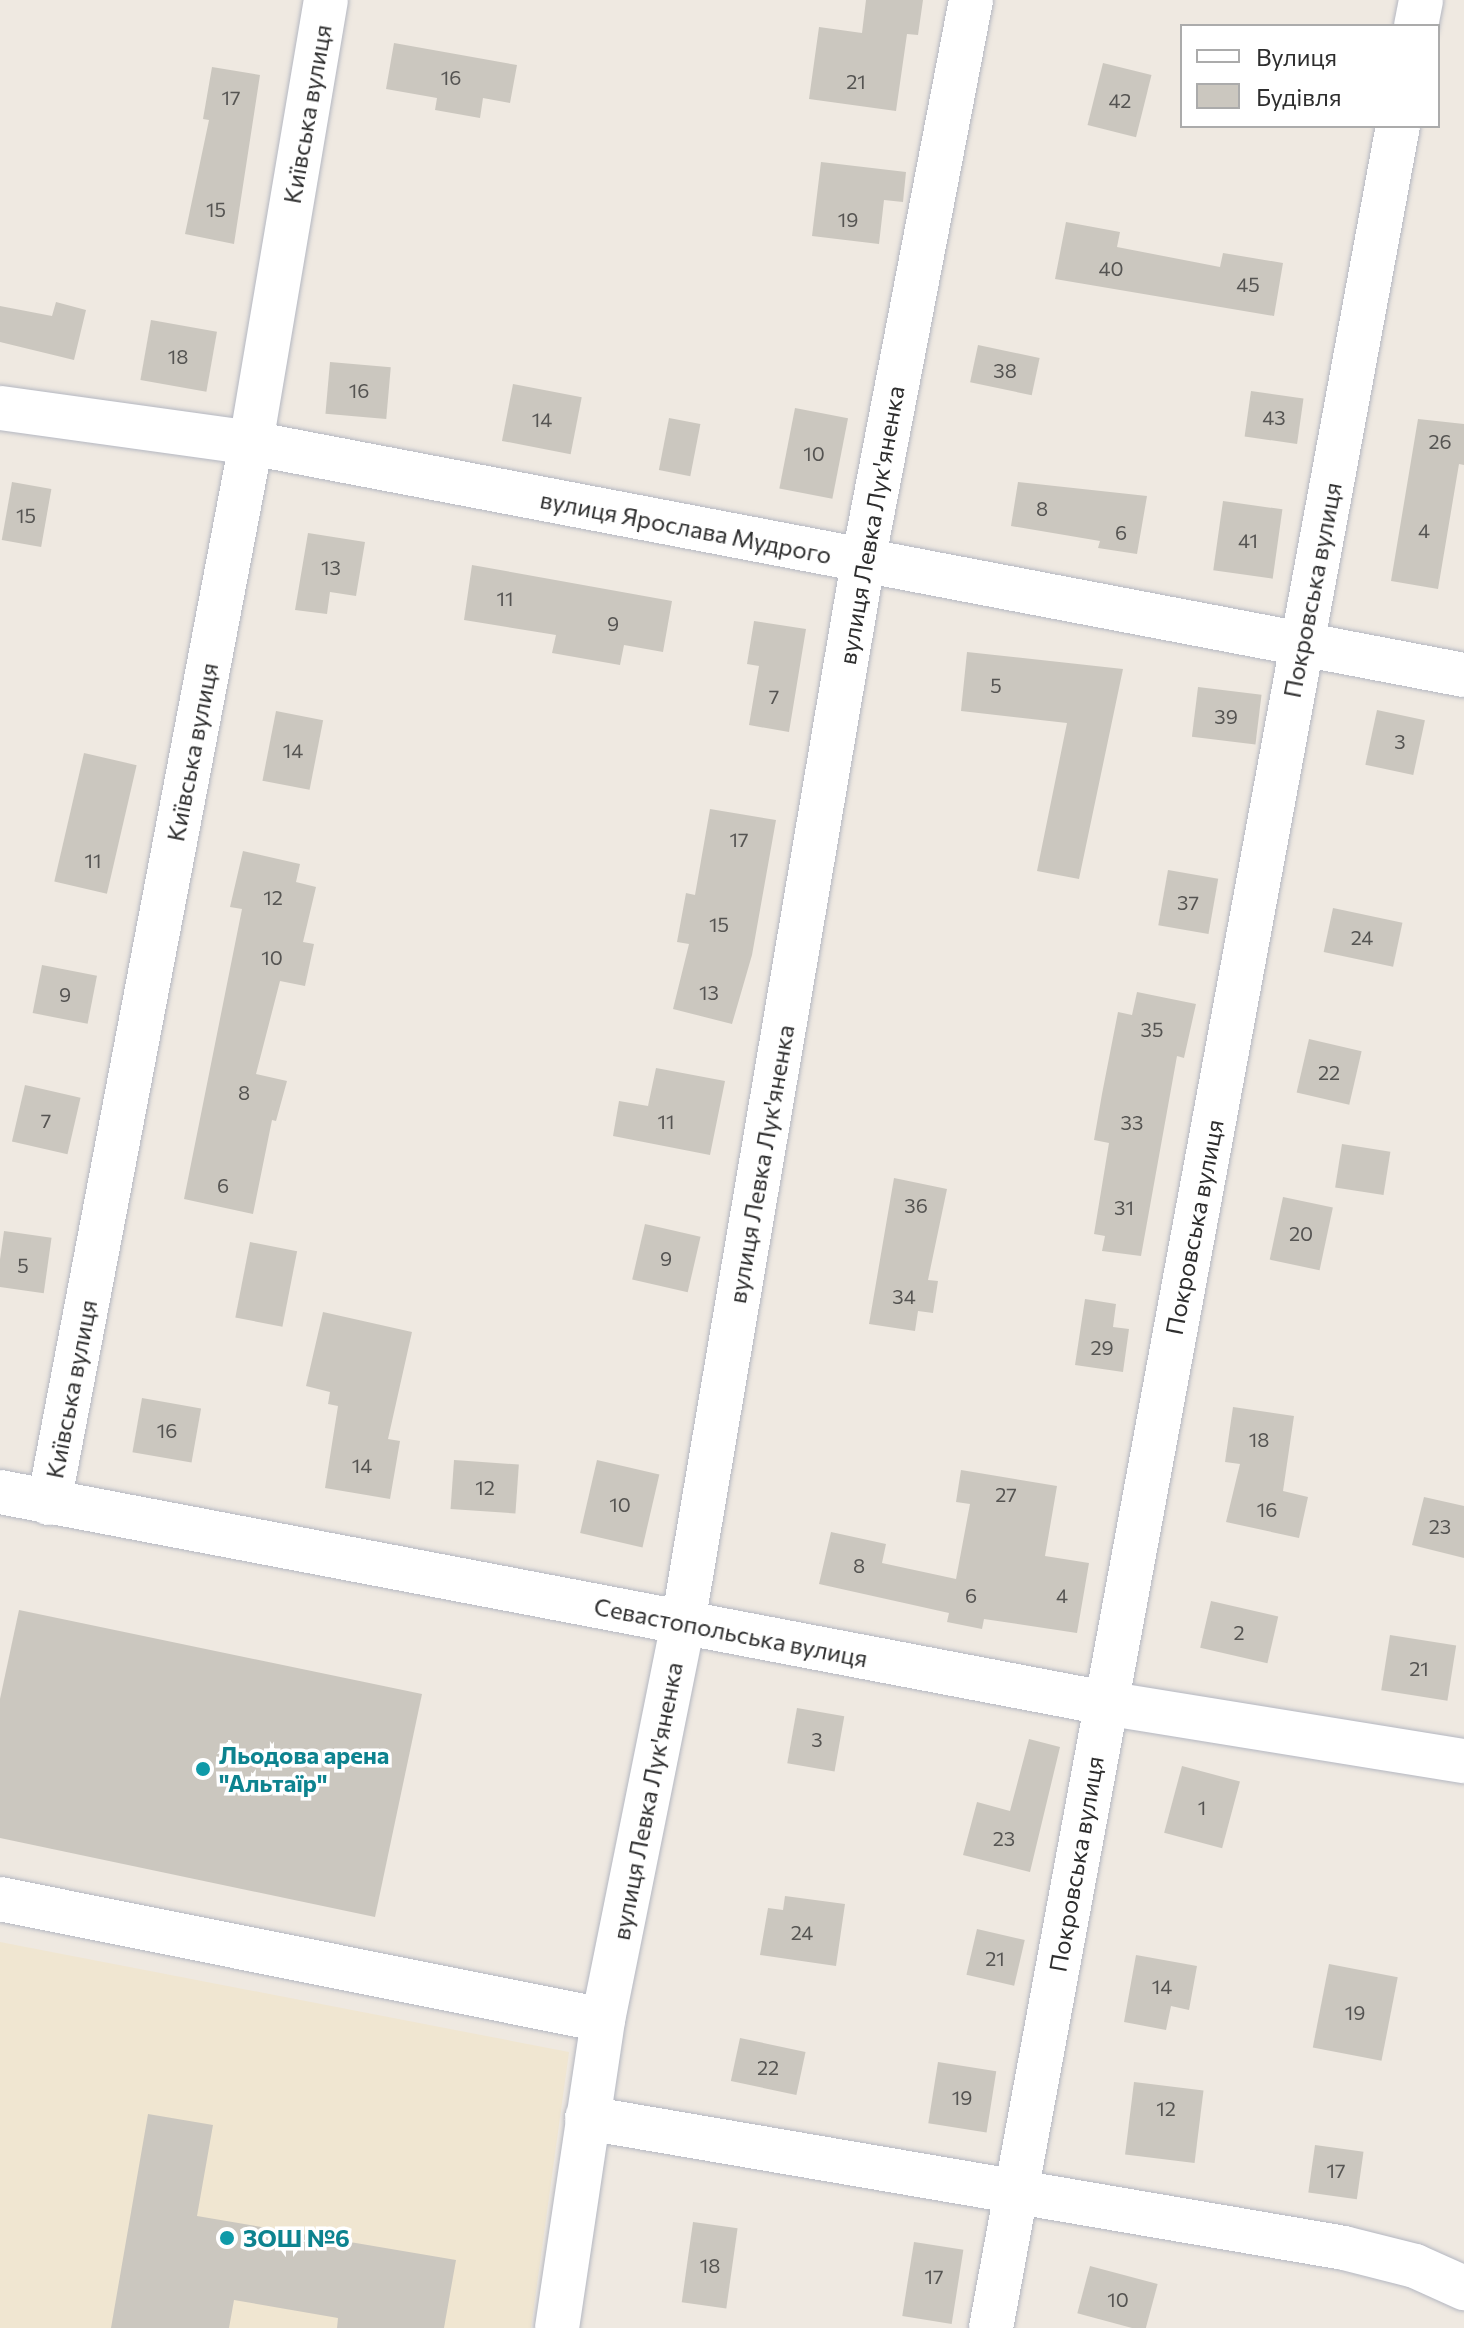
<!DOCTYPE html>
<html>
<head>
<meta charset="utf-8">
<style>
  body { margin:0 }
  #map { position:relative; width:1464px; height:2328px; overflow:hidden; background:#efe9e1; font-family:Commissioner,sans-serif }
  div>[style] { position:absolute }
  .education>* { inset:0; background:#f0e6d1 }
  .building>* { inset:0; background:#cbc7bf; transform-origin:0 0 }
  .roads { filter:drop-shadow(0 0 2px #b4b7c1) drop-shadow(0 0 2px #b4b7c1) }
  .minor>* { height:44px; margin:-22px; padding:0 22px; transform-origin:22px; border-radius:22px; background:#fff }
  .dots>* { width:22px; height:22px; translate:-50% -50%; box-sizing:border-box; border:4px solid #fff; border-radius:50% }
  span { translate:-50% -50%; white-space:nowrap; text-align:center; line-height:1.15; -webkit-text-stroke:7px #fff; paint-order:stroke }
  .number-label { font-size:20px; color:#555452 }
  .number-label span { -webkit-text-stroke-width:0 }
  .street-label { font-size:24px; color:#2e2e2e }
  .culture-label { font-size:24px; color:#0d838f; font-weight:700 }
  .left { translate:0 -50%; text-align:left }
  .legend { position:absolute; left:1180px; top:24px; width:260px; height:104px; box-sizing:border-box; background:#fff; border:2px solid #ababab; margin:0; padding:10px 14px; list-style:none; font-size:24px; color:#2e2e2e }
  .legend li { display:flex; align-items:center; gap:16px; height:40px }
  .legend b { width:40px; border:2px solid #ababab }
</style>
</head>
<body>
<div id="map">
  <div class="education">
    <div style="clip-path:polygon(0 1942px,569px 2052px,531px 2328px,0 2328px)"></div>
  </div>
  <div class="building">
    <div style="clip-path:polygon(866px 0,923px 0,918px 35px,907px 34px,896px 111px,809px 99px,819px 27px,862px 33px)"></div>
    <div style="clip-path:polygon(394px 43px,517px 65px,510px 103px,483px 98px,480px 118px,435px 110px,437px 98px,386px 89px)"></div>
    <div style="left:1103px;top:63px;width:50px;height:64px;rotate:14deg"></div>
    <div style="clip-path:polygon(212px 67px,260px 75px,234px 244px,185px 234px,209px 120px,203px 119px)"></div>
    <div style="clip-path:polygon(821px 162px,906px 172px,903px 202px,884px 200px,879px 244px,812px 236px)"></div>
    <div style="clip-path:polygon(1066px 222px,1120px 232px,1117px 247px,1220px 267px,1223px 253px,1283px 263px,1274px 316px,1055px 279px)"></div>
    <div style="clip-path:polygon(56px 302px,86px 310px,74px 360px,0 342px,0 306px,52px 316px)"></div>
    <div style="left:151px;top:320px;width:67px;height:61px;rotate:10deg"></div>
    <div style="left:978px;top:345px;width:63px;height:38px;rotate:12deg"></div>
    <div style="left:330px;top:362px;width:61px;height:52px;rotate:5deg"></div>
    <div style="left:513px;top:384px;width:70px;height:58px;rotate:11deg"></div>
    <div style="left:1251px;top:391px;width:53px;height:46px;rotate:8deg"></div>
    <div style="left:795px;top:408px;width:54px;height:82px;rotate:11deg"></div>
    <div style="left:669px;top:418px;width:32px;height:53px;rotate:11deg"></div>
    <div style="clip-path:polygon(1418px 419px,1464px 424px,1464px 465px,1459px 464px,1438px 589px,1391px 581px)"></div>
    <div style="left:12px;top:482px;width:40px;height:59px;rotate:10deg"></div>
    <div style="clip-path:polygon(1018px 482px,1147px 496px,1137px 554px,1098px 548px,1100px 541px,1011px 526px)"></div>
    <div style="left:1223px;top:501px;width:60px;height:70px;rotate:8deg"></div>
    <div style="clip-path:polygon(308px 533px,365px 542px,356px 596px,330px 592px,327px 614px,295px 610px)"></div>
    <div style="clip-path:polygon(472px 565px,672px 601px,663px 652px,624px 645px,620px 665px,552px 653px,556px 635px,464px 620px)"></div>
    <div style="clip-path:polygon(754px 621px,806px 629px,789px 732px,749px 725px,759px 666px,747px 664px)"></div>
    <div style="clip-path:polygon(967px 652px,1123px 669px,1079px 879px,1037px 871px,1067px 723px,961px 711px)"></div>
    <div style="left:1198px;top:687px;width:64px;height:50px;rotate:7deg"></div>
    <div style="left:1377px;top:710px;width:49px;height:56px;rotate:12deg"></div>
    <div style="left:276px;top:711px;width:48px;height:71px;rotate:11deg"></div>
    <div style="left:84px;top:753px;width:54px;height:132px;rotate:13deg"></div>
    <div style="clip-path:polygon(710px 809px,776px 820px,752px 955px,732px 1024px,673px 1009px,689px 944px,677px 942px,686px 893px,695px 895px)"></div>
    <div style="clip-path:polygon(243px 851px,300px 864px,296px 882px,316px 887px,303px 942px,314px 944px,305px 986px,280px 981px,256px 1074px,287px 1081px,276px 1121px,272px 1120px,253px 1214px,184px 1199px,242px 909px,230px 907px)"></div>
    <div style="left:1168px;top:870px;width:51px;height:56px;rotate:10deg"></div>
    <div style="left:1333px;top:908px;width:71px;height:45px;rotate:12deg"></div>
    <div style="left:42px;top:965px;width:56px;height:49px;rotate:11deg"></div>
    <div style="clip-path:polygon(1137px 992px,1196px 1004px,1184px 1058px,1177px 1056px,1141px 1256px,1102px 1251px,1105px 1236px,1094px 1234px,1109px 1143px,1094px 1140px,1102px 1094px,1118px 1012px,1132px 1015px)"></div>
    <div style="left:1309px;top:1039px;width:54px;height:55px;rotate:13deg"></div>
    <div style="clip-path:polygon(656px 1068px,725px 1081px,710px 1155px,613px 1136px,619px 1101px,648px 1106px)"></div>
    <div style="left:25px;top:1085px;width:57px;height:58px;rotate:13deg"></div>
    <div style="left:1342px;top:1144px;width:49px;height:44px;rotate:9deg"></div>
    <div style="clip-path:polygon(894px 1178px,947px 1189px,928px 1280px,938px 1281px,933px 1313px,918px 1311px,915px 1331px,869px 1324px)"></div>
    <div style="left:1283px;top:1197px;width:51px;height:64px;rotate:12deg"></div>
    <div style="left:645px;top:1224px;width:57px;height:57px;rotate:13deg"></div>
    <div style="left:4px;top:1231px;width:48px;height:56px;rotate:8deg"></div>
    <div style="left:250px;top:1242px;width:48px;height:77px;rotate:11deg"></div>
    <div style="clip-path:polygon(1085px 1299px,1116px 1304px,1113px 1327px,1129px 1329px,1123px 1372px,1075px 1365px)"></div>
    <div style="clip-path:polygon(323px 1312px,412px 1332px,388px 1439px,400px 1441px,390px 1499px,325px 1488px,338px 1406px,328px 1404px,330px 1392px,306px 1386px)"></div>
    <div style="left:142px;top:1398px;width:60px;height:55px;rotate:10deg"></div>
    <div style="clip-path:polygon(1233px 1407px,1294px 1416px,1283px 1491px,1308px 1497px,1299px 1538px,1226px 1522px,1240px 1464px,1225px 1462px)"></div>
    <div style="left:454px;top:1460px;width:65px;height:49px;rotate:4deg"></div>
    <div style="left:597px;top:1460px;width:64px;height:75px;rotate:13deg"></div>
    <div style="clip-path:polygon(961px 1470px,1057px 1486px,1045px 1556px,1089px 1563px,1077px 1633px,984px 1619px,982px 1629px,947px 1622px,949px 1613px,819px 1584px,831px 1532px,886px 1544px,882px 1563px,956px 1579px,970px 1504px,956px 1502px)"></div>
    <div style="clip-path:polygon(1424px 1497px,1464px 1506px,1464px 1558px,1412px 1545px)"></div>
    <div style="left:1211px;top:1601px;width:69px;height:48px;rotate:13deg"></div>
    <div style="clip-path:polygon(19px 1610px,422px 1694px,375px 1917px,0 1838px,0 1699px)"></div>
    <div style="left:1390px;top:1635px;width:67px;height:56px;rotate:9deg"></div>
    <div style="left:797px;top:1708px;width:48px;height:56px;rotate:10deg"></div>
    <div style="clip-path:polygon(1029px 1739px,1060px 1747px,1030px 1872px,963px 1855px,977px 1802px,1010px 1811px)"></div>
    <div style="left:1182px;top:1766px;width:60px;height:69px;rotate:15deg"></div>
    <div style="clip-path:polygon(785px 1896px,845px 1904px,836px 1966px,760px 1955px,768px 1908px,783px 1910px)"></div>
    <div style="left:977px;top:1929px;width:49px;height:47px;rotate:13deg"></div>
    <div style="clip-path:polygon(1136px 1955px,1197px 1966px,1189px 2010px,1171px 2006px,1166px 2030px,1124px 2022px)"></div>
    <div style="left:1329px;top:1964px;width:70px;height:85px;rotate:11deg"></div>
    <div style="left:740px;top:2038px;width:67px;height:44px;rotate:12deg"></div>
    <div style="left:938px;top:2062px;width:59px;height:62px;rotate:9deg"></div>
    <div style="left:1134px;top:2082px;width:70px;height:73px;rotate:7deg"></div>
    <div style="clip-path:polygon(148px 2114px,213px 2125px,197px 2216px,456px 2260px,444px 2328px,337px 2328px,338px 2318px,234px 2300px,229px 2328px,111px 2328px)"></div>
    <div style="left:1315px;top:2145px;width:49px;height:48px;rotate:8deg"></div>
    <div style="left:693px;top:2222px;width:45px;height:81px;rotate:8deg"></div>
    <div style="left:914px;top:2242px;width:50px;height:75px;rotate:9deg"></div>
    <div style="left:1090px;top:2266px;width:70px;height:49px;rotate:15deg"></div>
  </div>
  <div class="roads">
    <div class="minor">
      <div style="left:1416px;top:26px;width:26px;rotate:-79deg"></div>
      <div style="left:0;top:408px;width:253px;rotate:7.9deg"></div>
      <div style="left:251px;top:443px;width:1235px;rotate:10.83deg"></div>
      <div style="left:0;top:1492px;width:1125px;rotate:10.81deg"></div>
      <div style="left:1105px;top:1703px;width:364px;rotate:9.2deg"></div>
      <div style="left:49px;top:1503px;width:1079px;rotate:-79.21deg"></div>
      <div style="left:251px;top:443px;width:449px;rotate:-80.4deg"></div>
      <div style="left:0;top:1899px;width:615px;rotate:11.35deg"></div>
      <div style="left:587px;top:2118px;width:768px;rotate:9.74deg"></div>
      <div style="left:1344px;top:2248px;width:73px;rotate:14.2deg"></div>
      <div style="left:1415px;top:2266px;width:54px;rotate:24.2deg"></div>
      <div style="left:557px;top:2328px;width:311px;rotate:-81.5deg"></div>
      <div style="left:603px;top:2020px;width:405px;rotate:-78.6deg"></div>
      <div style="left:683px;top:1623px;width:1076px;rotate:-80.37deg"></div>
      <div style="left:863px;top:562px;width:572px;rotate:-79.12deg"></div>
      <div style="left:991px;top:2328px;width:2239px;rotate:-79.53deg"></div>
    </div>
  </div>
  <div class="dots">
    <div style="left:203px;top:1769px;background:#0f9aa8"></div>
    <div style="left:227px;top:2238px;background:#0f9aa8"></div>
  </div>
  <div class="number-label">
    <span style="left:451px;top:77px">16</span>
    <span style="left:856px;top:81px">21</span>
    <span style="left:231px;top:97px">17</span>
    <span style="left:1120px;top:100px">42</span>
    <span style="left:216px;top:209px">15</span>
    <span style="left:848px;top:219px">19</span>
    <span style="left:1111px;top:268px">40</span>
    <span style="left:1248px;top:284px">45</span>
    <span style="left:178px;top:356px">18</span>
    <span style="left:1005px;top:370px">38</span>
    <span style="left:359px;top:390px">16</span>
    <span style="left:1274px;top:417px">43</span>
    <span style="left:542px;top:419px">14</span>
    <span style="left:1440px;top:441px">26</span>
    <span style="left:814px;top:453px">10</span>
    <span style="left:1042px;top:508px">8</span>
    <span style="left:26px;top:515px">15</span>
    <span style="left:1424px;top:530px">4</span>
    <span style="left:1121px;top:532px">6</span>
    <span style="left:1248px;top:540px">41</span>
    <span style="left:331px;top:567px">13</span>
    <span style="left:505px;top:598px">11</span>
    <span style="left:613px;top:623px">9</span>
    <span style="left:996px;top:685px">5</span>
    <span style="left:774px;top:696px">7</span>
    <span style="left:1226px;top:716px">39</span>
    <span style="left:1400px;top:741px">3</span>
    <span style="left:293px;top:750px">14</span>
    <span style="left:739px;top:839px">17</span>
    <span style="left:93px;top:860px">11</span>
    <span style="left:273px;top:897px">12</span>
    <span style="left:1188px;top:902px">37</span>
    <span style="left:719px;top:924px">15</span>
    <span style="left:1362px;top:937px">24</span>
    <span style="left:272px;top:957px">10</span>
    <span style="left:709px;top:992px">13</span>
    <span style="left:65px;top:994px">9</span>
    <span style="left:1152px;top:1029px">35</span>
    <span style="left:1329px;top:1072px">22</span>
    <span style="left:244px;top:1092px">8</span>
    <span style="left:46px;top:1120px">7</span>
    <span style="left:666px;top:1121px">11</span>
    <span style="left:1132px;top:1122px">33</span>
    <span style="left:223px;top:1185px">6</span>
    <span style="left:916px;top:1205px">36</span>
    <span style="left:1124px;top:1207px">31</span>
    <span style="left:1301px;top:1233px">20</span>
    <span style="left:666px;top:1258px">9</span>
    <span style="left:23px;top:1265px">5</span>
    <span style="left:904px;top:1296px">34</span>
    <span style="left:1102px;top:1347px">29</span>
    <span style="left:167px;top:1430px">16</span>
    <span style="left:1259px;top:1439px">18</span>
    <span style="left:362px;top:1465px">14</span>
    <span style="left:485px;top:1487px">12</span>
    <span style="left:1006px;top:1494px">27</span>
    <span style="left:620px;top:1504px">10</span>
    <span style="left:1267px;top:1509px">16</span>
    <span style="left:1440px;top:1526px">23</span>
    <span style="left:859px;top:1565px">8</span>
    <span style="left:971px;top:1595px">6</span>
    <span style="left:1062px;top:1595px">4</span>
    <span style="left:1239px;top:1632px">2</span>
    <span style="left:1419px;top:1668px">21</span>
    <span style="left:817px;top:1739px">3</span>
    <span style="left:1202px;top:1807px">1</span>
    <span style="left:1004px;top:1838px">23</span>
    <span style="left:802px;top:1932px">24</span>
    <span style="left:995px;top:1958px">21</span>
    <span style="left:1162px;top:1986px">14</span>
    <span style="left:1355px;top:2012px">19</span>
    <span style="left:768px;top:2067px">22</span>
    <span style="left:962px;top:2097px">19</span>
    <span style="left:1166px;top:2108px">12</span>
    <span style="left:1336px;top:2170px">17</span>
    <span style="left:710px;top:2265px">18</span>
    <span style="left:934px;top:2276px">17</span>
    <span style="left:1118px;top:2299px">10</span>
  </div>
  <div class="street-label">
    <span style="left:307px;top:114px;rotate:-80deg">Київська вулиця</span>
    <span style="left:871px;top:525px;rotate:-80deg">вулиця Левка Лук'яненка</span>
    <span style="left:686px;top:527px;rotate:11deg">вулиця Ярослава Мудрого</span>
    <span style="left:1312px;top:590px;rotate:-79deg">Покровська вулиця</span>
    <span style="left:192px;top:752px;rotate:-79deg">Київська вулиця</span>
    <span style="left:761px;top:1164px;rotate:-80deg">вулиця Левка Лук'яненка</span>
    <span style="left:1194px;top:1227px;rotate:-79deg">Покровська вулиця</span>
    <span style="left:71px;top:1389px;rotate:-79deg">Київська вулиця</span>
    <span style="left:731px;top:1632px;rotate:11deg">Севастопольська вулиця</span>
    <span style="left:647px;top:1801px;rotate:-79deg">вулиця Левка Лук'яненка</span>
    <span style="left:1076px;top:1864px;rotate:-80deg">Покровська вулиця</span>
  </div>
  <div class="culture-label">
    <span class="left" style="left:219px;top:1769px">Льодова арена<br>"Альтаїр"</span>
    <span class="left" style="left:243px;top:2238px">ЗОШ №6</span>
  </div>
  <ul class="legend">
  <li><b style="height:10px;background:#fff"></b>Вулиця</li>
  <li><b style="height:22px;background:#cbc7bf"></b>Будівля</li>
  </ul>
</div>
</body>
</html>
